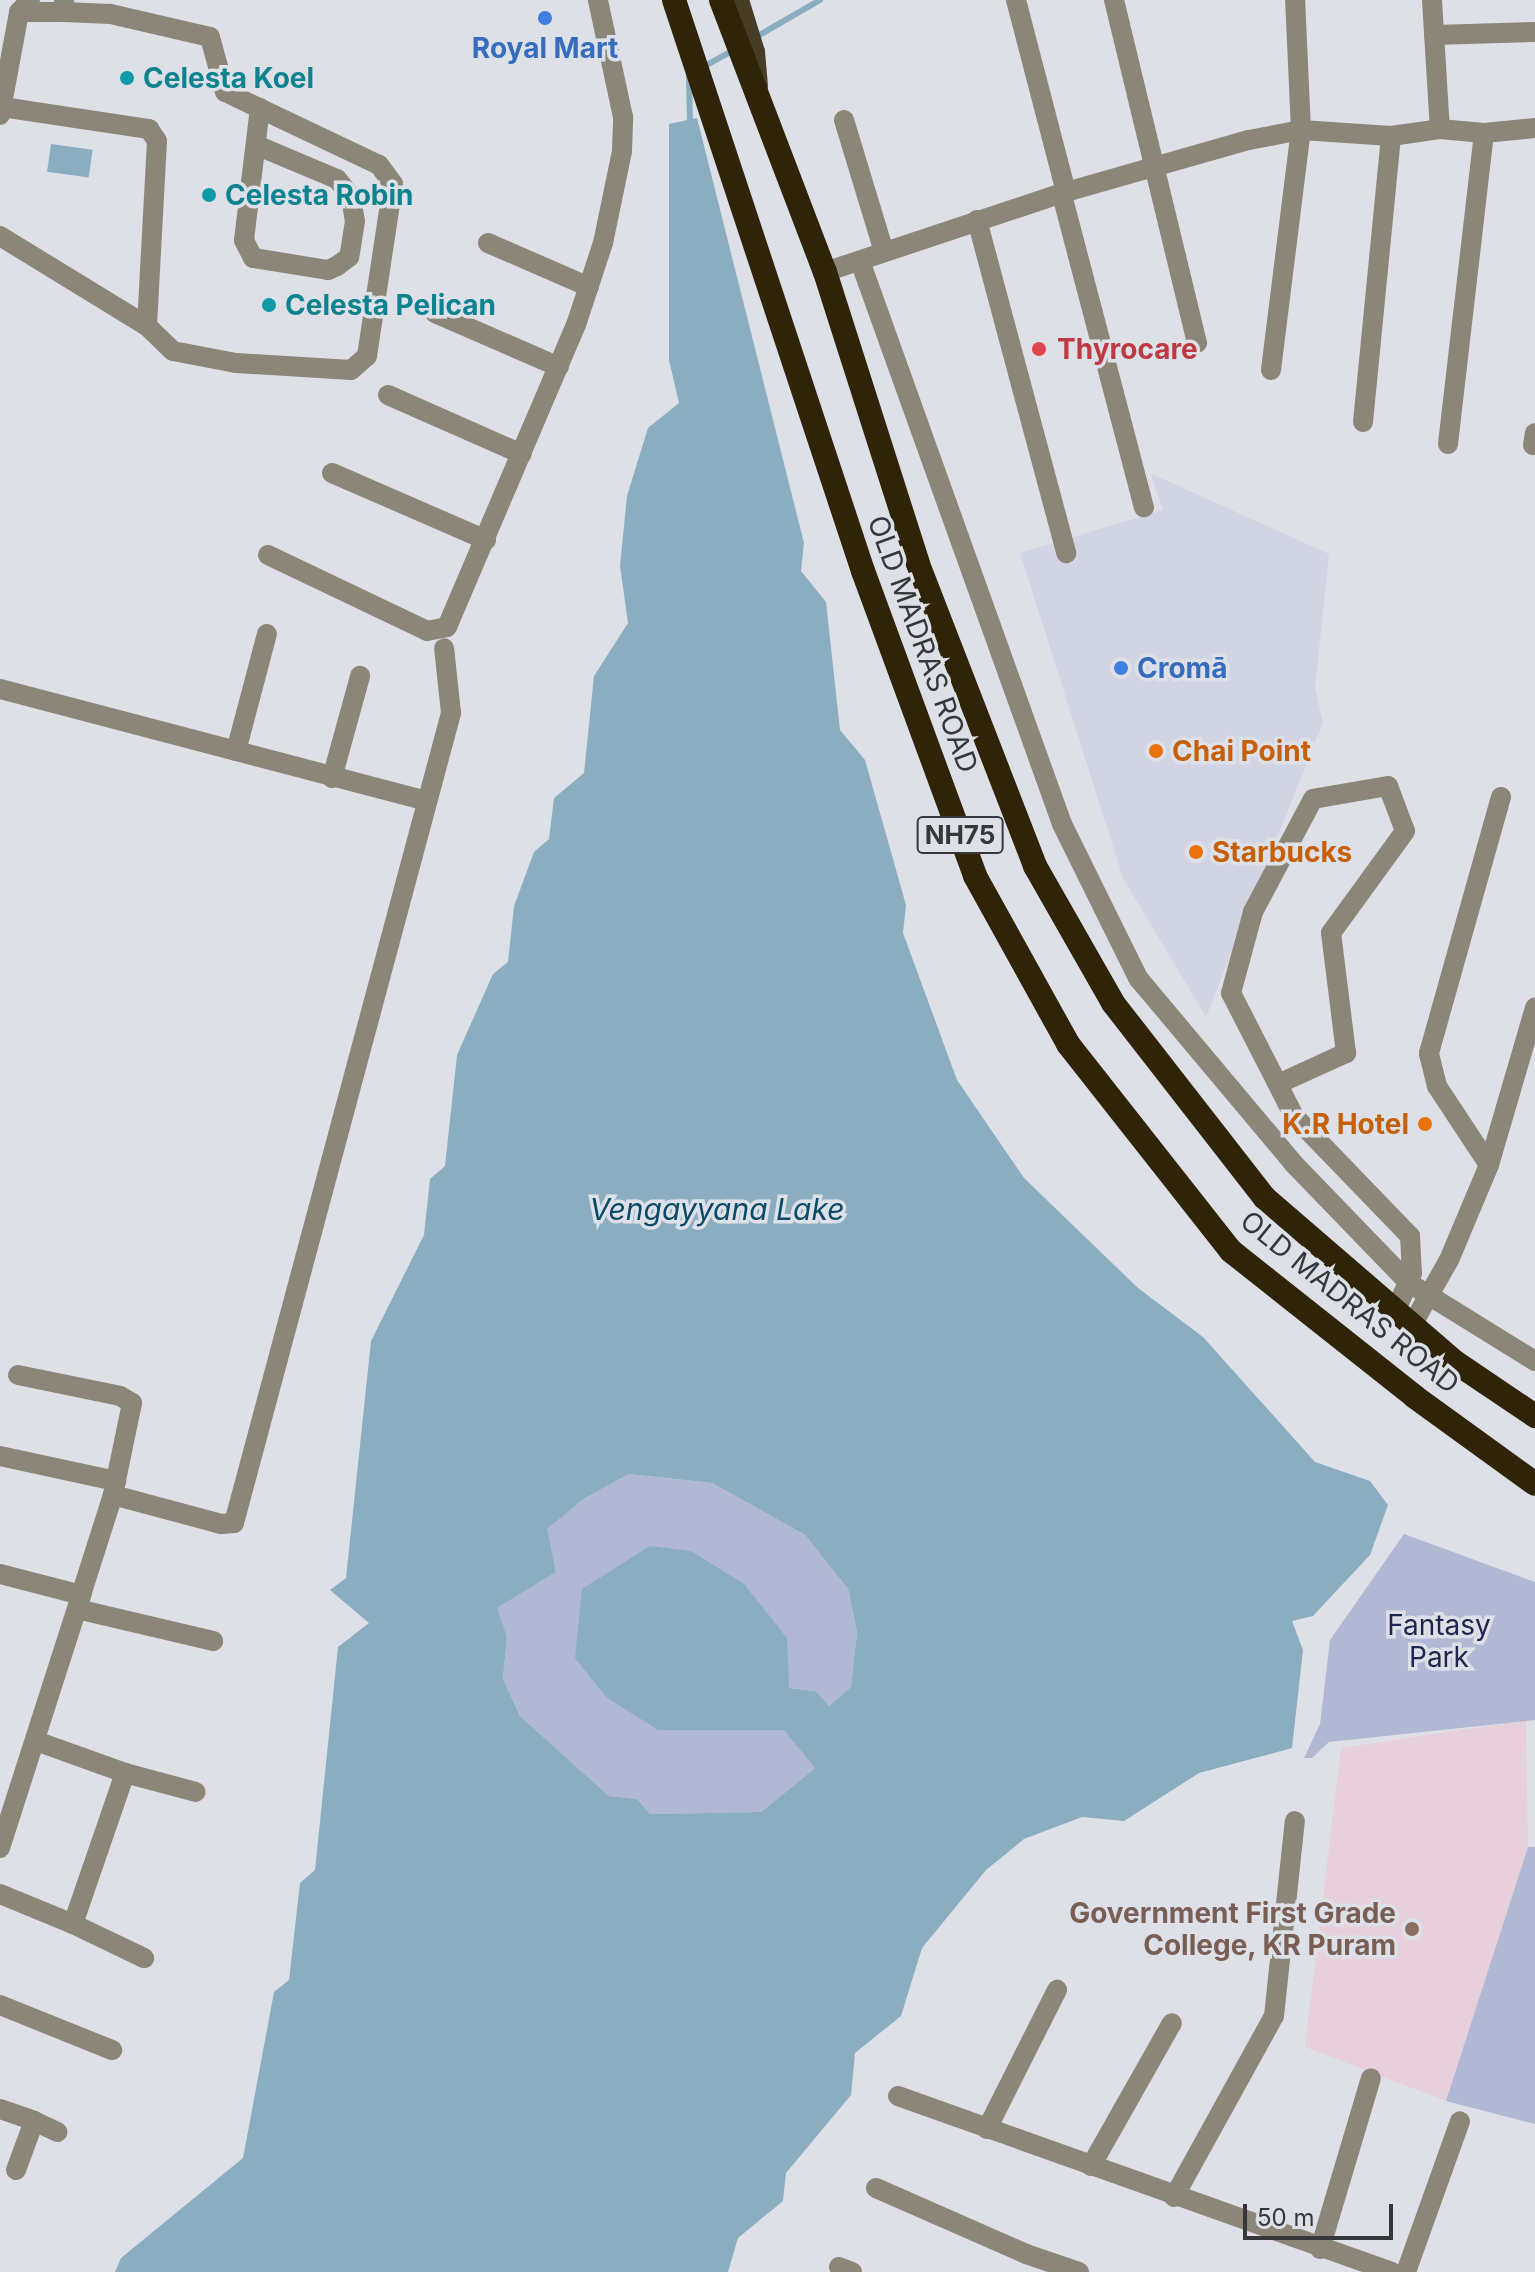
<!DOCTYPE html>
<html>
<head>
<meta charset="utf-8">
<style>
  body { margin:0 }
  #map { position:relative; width:1535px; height:2272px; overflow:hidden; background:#dee0e8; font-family:Inter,sans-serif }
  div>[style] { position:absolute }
  .built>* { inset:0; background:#d1d4e3 }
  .education>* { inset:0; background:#e7d0db }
  .green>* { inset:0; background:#b1b8d3 }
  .water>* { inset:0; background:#8badc0; transform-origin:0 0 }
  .stream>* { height:6px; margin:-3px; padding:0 3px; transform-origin:3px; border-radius:3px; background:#8badc0 }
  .minor>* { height:20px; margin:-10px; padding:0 10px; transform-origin:10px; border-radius:10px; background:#8c8679 }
  .major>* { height:20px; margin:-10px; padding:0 10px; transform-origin:10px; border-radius:10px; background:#473d26 }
  .highway>* { height:24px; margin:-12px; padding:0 12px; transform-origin:12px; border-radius:12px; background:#302408 }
  .dots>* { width:22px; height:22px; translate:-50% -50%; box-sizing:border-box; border:4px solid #dee0e8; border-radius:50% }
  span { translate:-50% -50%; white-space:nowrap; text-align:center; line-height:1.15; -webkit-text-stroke:7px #dee0e8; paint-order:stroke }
  .shield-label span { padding:2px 6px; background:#dee0e8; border:2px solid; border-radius:6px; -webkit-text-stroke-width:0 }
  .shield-label { font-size:26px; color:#36373a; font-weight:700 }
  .shop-label { font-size:28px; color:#366cbe; font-weight:700 }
  .left { translate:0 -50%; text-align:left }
  .culture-label { font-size:28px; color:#0d838f; font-weight:700 }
  .health-label { font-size:28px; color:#be3a42; font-weight:700 }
  .street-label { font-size:28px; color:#36373a }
  .food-label { font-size:28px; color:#c56008; font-weight:700 }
  .right { translate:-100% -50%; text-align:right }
  .park-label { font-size:28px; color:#1f254f }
  .education-label { font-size:28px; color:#785e54; font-weight:700 }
  .water-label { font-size:30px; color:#0a4b67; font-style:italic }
  .scale { position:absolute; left:1243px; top:2204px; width:150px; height:36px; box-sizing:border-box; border:4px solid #36373a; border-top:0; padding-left:10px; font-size:24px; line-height:28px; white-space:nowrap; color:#36373a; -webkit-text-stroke:6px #dee0e8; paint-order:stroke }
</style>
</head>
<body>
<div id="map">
  <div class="built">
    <div style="clip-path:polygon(1150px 473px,1329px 554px,1315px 688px,1323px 722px,1206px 1017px,1123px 878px,1020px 553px,1163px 510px)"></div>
  </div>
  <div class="education">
    <div style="clip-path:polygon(1526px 1720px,1528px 1847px,1446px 2101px,1305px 2047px,1341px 1748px)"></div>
  </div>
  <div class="green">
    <div style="clip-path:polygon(629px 1474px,712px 1483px,805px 1535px,848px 1589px,857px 1632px,851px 1687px,829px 1706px,816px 1691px,788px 1688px,658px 1730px,784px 1729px,815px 1768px,761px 1812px,650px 1814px,637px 1799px,609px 1796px,520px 1716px,503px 1679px,507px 1637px,496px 1608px,556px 1572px,546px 1529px,585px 1498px)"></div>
    <div style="clip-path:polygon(1404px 1534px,1535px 1582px,1535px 1720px,1329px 1742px,1312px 1758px,1304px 1758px,1320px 1724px,1330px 1640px)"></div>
    <div style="clip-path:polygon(1528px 1847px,1535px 1847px,1535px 2124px,1446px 2101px)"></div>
  </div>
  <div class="water">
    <div style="clip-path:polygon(evenodd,697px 118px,804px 543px,801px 571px,826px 602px,840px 730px,865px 760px,906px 905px,903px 933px,957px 1080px,1024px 1178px,1138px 1288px,1203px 1337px,1315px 1462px,1370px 1481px,1388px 1505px,1370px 1555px,1313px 1616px,1292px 1621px,1303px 1650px,1292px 1748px,1199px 1773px,1124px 1821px,1082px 1817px,1024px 1839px,986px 1870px,922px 1948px,901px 2016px,855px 2053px,851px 2095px,786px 2173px,783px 2201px,738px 2238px,728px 2272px,115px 2272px,121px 2258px,243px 2158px,274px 1992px,289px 1980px,300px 1883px,315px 1870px,338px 1647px,369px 1623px,330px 1590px,346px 1578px,371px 1341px,424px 1235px,430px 1179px,445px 1166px,457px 1055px,493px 974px,508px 962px,514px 906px,534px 852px,549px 839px,554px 798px,584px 773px,594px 676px,628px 623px,620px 566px,627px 496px,648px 428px,679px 403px,669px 360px,669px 124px,697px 118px,629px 1474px,712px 1483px,805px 1535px,848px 1589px,857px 1632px,851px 1687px,829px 1706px,816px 1691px,789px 1688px,787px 1638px,744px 1584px,691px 1551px,650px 1546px,582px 1589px,575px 1658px,606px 1697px,658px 1730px,784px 1730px,815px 1768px,761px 1812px,650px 1814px,637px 1799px,609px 1796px,520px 1716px,503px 1679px,507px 1637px,497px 1608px,556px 1572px,547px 1529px,585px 1498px,629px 1474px)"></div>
    <div style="left:51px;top:144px;width:42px;height:28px;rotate:8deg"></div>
  </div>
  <div class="stream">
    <div style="left:756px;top:37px;width:74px;rotate:-30deg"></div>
    <div style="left:703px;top:67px;width:37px;rotate:-29deg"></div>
    <div style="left:689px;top:76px;width:48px;rotate:88.8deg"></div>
  </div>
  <div class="minor">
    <div style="left:1016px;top:0;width:198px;rotate:75.4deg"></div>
    <div style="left:1114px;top:0;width:353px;rotate:76.4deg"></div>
    <div style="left:1432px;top:0;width:129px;rotate:86.5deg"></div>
    <div style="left:19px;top:12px;width:46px"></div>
    <div style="left:1434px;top:35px;width:101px;rotate:-1.7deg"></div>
    <div style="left:2px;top:107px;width:149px;rotate:8.5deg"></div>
    <div style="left:149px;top:129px;width:14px;rotate:56deg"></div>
    <div style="left:157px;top:141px;width:185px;rotate:93.1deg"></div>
    <div style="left:0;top:115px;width:105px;rotate:-79.5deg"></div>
    <div style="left:19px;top:12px;width:16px;rotate:-47deg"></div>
    <div style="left:844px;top:120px;width:138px;rotate:73.1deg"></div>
    <div style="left:256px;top:145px;width:88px;rotate:22.8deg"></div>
    <div style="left:337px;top:179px;width:23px;rotate:52deg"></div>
    <div style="left:351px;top:197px;width:24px;rotate:81deg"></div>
    <div style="left:355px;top:221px;width:36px;rotate:99deg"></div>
    <div style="left:349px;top:257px;width:15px;rotate:143deg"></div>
    <div style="left:337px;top:266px;width:10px;rotate:156deg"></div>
    <div style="left:328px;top:270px;width:76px;rotate:-170.9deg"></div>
    <div style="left:253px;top:258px;width:20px;rotate:-117deg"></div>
    <div style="left:244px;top:240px;width:133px;rotate:-83.1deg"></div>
    <div style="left:1062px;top:195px;width:323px;rotate:75.3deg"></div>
    <div style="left:977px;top:220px;width:345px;rotate:75deg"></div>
    <div style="left:0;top:236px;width:172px;rotate:31.5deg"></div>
    <div style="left:147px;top:326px;width:36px;rotate:44deg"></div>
    <div style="left:173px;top:351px;width:64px;rotate:10.8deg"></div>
    <div style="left:236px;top:363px;width:115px;rotate:3.5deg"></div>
    <div style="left:351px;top:370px;width:21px;rotate:-41deg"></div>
    <div style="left:367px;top:356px;width:174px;rotate:-81.4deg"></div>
    <div style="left:393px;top:184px;width:24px;rotate:-126deg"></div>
    <div style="left:379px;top:165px;width:170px;rotate:-154.6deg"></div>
    <div style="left:225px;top:92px;width:57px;rotate:-105.3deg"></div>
    <div style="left:210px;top:37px;width:103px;rotate:-167deg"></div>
    <div style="left:110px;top:14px;width:45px;rotate:-177.5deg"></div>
    <div style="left:65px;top:12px;width:12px;rotate:-95deg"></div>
    <div style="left:488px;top:243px;width:110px;rotate:23.5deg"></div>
    <div style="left:860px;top:261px;width:598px;rotate:70.26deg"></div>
    <div style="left:1062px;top:824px;width:172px;rotate:63.7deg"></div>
    <div style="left:1138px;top:978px;width:241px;rotate:50deg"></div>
    <div style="left:1293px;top:1163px;width:167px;rotate:46deg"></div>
    <div style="left:1409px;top:1283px;width:148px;rotate:31.8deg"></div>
    <div style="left:825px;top:272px;width:254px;rotate:-18.4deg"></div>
    <div style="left:1066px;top:192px;width:190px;rotate:-15.9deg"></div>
    <div style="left:1249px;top:140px;width:53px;rotate:-10.9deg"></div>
    <div style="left:1301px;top:130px;width:90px;rotate:3.8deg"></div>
    <div style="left:1391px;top:136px;width:49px;rotate:-8.1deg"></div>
    <div style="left:1440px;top:129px;width:44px;rotate:5.2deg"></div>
    <div style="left:1484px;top:133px;width:51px;rotate:-5.6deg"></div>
    <div style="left:435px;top:313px;width:135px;rotate:23.5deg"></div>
    <div style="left:1271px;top:370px;width:242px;rotate:-82.9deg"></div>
    <div style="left:1301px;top:130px;width:130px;rotate:-92.6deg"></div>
    <div style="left:388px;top:395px;width:146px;rotate:23.8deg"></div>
    <div style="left:1363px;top:422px;width:287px;rotate:-84.4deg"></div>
    <div style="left:1448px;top:444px;width:313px;rotate:-83.4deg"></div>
    <div style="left:1533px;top:445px;width:12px;rotate:-81deg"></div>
    <div style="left:332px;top:473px;width:168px;rotate:23.5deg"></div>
    <div style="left:268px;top:555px;width:176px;rotate:25.5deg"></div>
    <div style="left:427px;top:631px;width:20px;rotate:-11deg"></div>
    <div style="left:447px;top:627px;width:328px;rotate:-66.9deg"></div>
    <div style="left:576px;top:325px;width:86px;rotate:-71.8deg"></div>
    <div style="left:603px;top:243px;width:94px;rotate:-78.3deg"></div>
    <div style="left:622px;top:151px;width:34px;rotate:-88deg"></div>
    <div style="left:623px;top:117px;width:120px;rotate:-102.1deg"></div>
    <div style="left:0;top:689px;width:440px;rotate:14.7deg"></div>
    <div style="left:236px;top:751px;width:121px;rotate:-75.2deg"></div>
    <div style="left:332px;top:778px;width:106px;rotate:-74.6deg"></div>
    <div style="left:1278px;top:1084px;width:75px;rotate:-24.5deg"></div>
    <div style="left:1346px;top:1053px;width:121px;rotate:-97.1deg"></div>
    <div style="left:1331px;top:933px;width:126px;rotate:-54deg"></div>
    <div style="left:1405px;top:831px;width:48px;rotate:-110.7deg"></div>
    <div style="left:1388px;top:786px;width:76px;rotate:170.2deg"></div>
    <div style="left:1313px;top:799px;width:128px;rotate:118deg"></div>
    <div style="left:1253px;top:912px;width:84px;rotate:105.2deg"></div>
    <div style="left:1231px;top:993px;width:138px;rotate:62.9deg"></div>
    <div style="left:1294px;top:1116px;width:167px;rotate:46deg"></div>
    <div style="left:1410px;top:1236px;width:37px;rotate:87deg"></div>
    <div style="left:1412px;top:1273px;width:40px;rotate:113.4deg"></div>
    <div style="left:1489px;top:1165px;width:95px;rotate:-123.4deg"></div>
    <div style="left:1437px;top:1086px;width:34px;rotate:-104deg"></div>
    <div style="left:1429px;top:1053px;width:266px;rotate:-74.3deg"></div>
    <div style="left:1412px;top:1325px;width:75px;rotate:-60.4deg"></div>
    <div style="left:1449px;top:1260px;width:103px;rotate:-67.2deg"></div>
    <div style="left:1489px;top:1165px;width:164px;rotate:-73.7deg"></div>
    <div style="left:18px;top:1375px;width:104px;rotate:11.6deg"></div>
    <div style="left:120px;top:1396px;width:14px;rotate:30deg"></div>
    <div style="left:132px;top:1403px;width:94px;rotate:101.7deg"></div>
    <div style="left:0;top:1456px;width:119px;rotate:12.2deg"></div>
    <div style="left:0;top:1574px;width:84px;rotate:14.5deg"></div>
    <div style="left:81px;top:1595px;width:105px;rotate:-72.3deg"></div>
    <div style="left:113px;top:1495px;width:112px;rotate:15deg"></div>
    <div style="left:221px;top:1524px;width:13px;rotate:-4deg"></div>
    <div style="left:234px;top:1523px;width:839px;rotate:-75deg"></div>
    <div style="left:451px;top:713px;width:65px;rotate:-96.1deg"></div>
    <div style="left:77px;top:1609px;width:140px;rotate:13.2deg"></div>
    <div style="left:125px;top:1773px;width:73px;rotate:15deg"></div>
    <div style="left:0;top:1848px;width:266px;rotate:-72.2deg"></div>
    <div style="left:0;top:1894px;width:79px;rotate:22.3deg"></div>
    <div style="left:73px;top:1924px;width:160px;rotate:-71deg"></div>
    <div style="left:125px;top:1773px;width:95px;rotate:-160.2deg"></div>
    <div style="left:73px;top:1924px;width:79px;rotate:25.6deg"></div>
    <div style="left:0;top:2005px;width:121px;rotate:21.9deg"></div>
    <div style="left:898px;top:2096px;width:524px;rotate:19.61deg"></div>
    <div style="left:0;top:2109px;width:36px;rotate:19deg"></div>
    <div style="left:987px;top:2129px;width:156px;rotate:-63.3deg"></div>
    <div style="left:1091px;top:2166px;width:164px;rotate:-60.5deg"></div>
    <div style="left:16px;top:2170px;width:52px;rotate:-69.8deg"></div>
    <div style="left:34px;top:2121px;width:26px;rotate:25deg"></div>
    <div style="left:876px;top:2188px;width:164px;rotate:23.7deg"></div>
    <div style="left:1026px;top:2254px;width:56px;rotate:18.8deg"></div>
    <div style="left:1174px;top:2197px;width:207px;rotate:-61.1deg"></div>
    <div style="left:1274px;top:2016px;width:196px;rotate:-83.9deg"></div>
    <div style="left:1320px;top:2249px;width:178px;rotate:-73.4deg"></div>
    <div style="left:839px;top:2267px;width:14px;rotate:21deg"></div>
    <div style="left:1406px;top:2272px;width:160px;rotate:-70.3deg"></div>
  </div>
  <div class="major">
    <div style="left:739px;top:0;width:54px;rotate:72.9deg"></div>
    <div style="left:755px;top:52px;width:34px;rotate:85deg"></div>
  </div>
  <div class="highway">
    <div style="left:674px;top:0;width:601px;rotate:71.69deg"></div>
    <div style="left:863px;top:571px;width:325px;rotate:69.8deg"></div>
    <div style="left:975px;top:876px;width:192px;rotate:61deg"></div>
    <div style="left:1068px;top:1044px;width:263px;rotate:51.8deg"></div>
    <div style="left:1231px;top:1251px;width:235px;rotate:38.4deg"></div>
    <div style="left:1415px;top:1397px;width:148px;rotate:35.9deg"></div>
    <div style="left:721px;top:0;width:291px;rotate:69.1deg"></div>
    <div style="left:825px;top:272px;width:306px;rotate:72.3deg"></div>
    <div style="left:918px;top:564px;width:324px;rotate:68.8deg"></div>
    <div style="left:1035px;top:866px;width:158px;rotate:60.3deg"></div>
    <div style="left:1113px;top:1003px;width:247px;rotate:52.1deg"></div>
    <div style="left:1265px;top:1198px;width:251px;rotate:40.8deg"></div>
    <div style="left:1455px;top:1362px;width:97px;rotate:34deg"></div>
  </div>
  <div class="dots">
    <div style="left:545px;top:18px;background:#3f7fe0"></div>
    <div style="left:127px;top:78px;background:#0f9aa8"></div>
    <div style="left:209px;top:195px;background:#0f9aa8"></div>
    <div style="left:269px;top:305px;background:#0f9aa8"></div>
    <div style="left:1039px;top:349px;background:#e0444e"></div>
    <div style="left:1121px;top:668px;background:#3f7fe0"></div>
    <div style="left:1156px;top:751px;background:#e8710a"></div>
    <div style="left:1196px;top:852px;background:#e8710a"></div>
    <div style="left:1425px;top:1124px;background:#e8710a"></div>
    <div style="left:1412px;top:1929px;background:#8d6e63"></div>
  </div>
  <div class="shield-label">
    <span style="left:960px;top:835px">NH75</span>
  </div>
  <div class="shop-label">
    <span style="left:545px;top:48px">Royal Mart</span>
    <span class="left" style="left:1137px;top:668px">Cromā</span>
  </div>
  <div class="culture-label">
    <span class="left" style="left:143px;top:78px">Celesta Koel</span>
    <span class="left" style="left:225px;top:195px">Celesta Robin</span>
    <span class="left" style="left:285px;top:305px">Celesta Pelican</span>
  </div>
  <div class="health-label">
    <span class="left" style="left:1057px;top:349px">Thyrocare</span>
  </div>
  <div class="street-label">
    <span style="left:923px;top:644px;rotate:70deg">OLD MADRAS ROAD</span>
    <span style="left:1350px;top:1302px;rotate:39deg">OLD MADRAS ROAD</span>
  </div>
  <div class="food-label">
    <span class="left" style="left:1172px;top:751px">Chai Point</span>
    <span class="left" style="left:1212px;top:852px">Starbucks</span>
    <span class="right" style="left:1409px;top:1124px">K.R Hotel</span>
  </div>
  <div class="park-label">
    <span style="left:1439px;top:1641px">Fantasy<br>Park</span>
  </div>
  <div class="education-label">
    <span class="right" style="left:1396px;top:1929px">Government First Grade<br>College, KR Puram</span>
  </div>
  <div class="water-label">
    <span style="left:717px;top:1209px">Vengayyana Lake</span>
  </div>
  <div class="scale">50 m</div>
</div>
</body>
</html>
